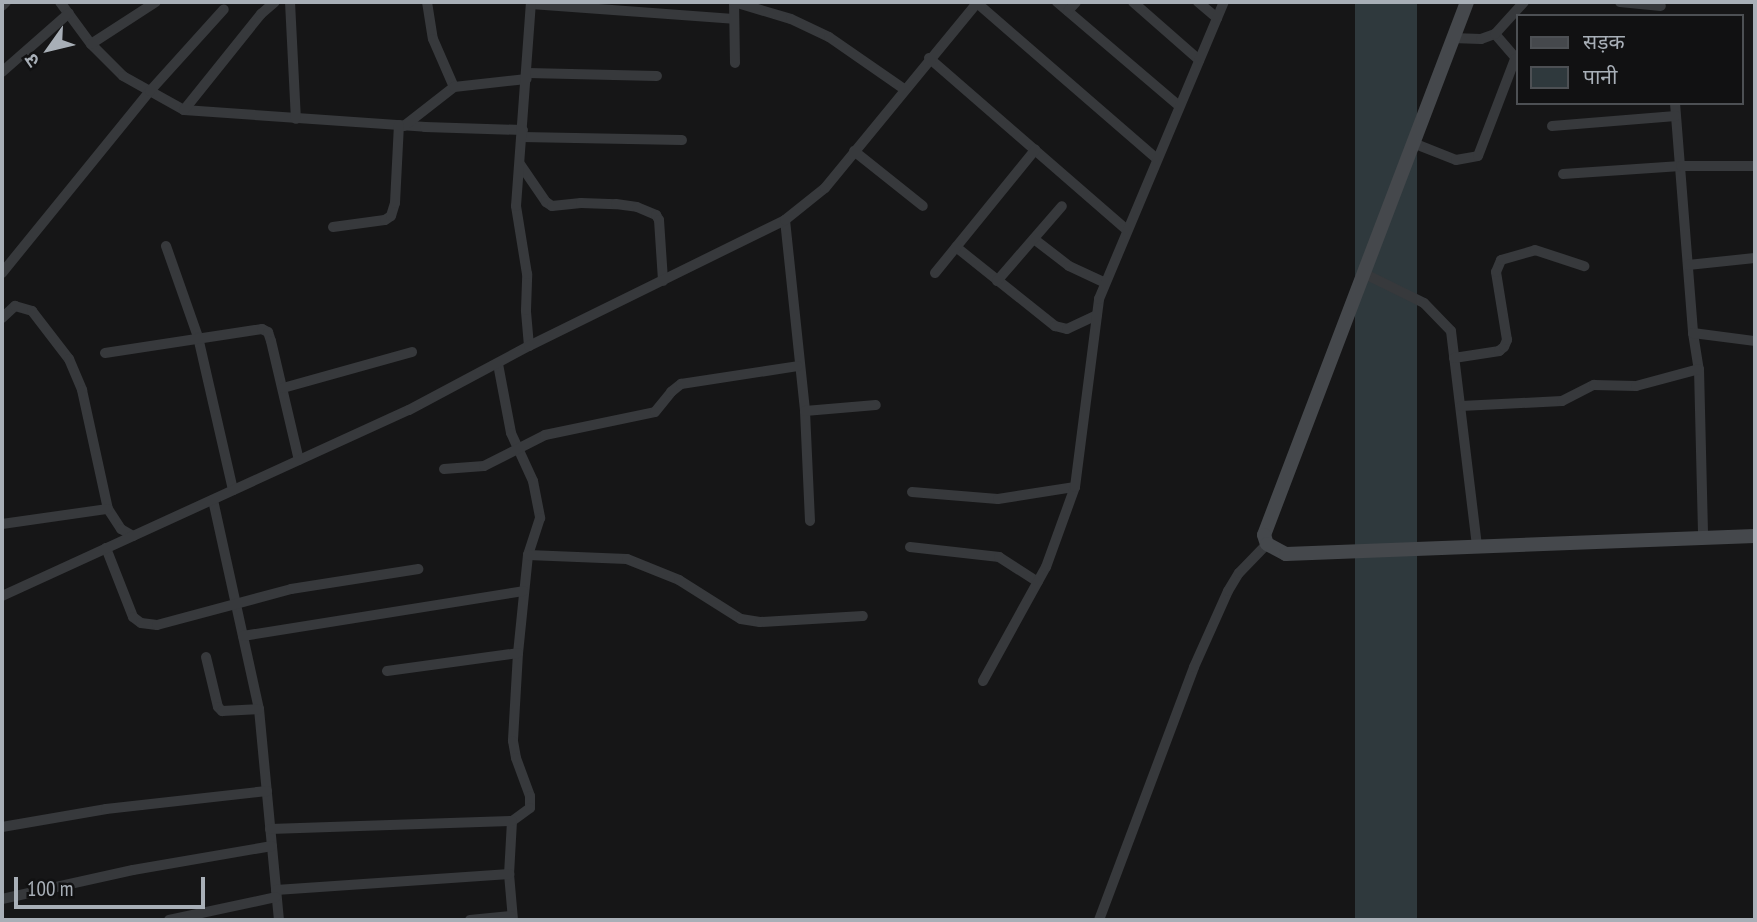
<!DOCTYPE html>
<html>
<head>
<meta charset="utf-8">
<style>
  body { margin:0 }
  #map { position:relative; width:1757px; height:922px; overflow:hidden; background:#161617; font-family:"PT Sans Narrow","Noto Sans Devanagari",sans-serif }
  div>[style] { position:absolute }
  .water>* { inset:0; background:#2f393d; transform-origin:0 0 }
  .street>* { height:10px; margin:-5px; padding:0 5px; transform-origin:5px; border-radius:5px; background:#37393c }
  .secondary>* { height:14px; margin:-7px; padding:0 7px; transform-origin:7px; border-radius:7px; background:#45484c }
  span { translate:-50% -50%; white-space:nowrap; text-align:center; line-height:1.15; -webkit-text-stroke:5px #111112; paint-order:stroke }
  .frame { position:absolute; inset:0; border:4px solid #a8afb7; pointer-events:none }
  .legend { position:absolute; left:1516px; top:14px; width:228px; height:91px; box-sizing:border-box; background:#111112; border:2px solid #4d5054; margin:0; padding:9px 12px; list-style:none; font-size:21px; color:#a8afb7 }
  .legend li { display:flex; align-items:center; gap:14px; height:35px }
  .legend b { width:35px; border:2px solid #4d5054 }
  .north { position:absolute; left:14px; top:14px; width:70px; height:70px; -webkit-text-stroke:5px #111112; paint-order:stroke; rotate:236deg; font-size:19px; font-weight:700; line-height:28px; text-align:center; color:#a8afb7 }
  .north::after { content:''; display:block; margin:auto; width:24px; height:32px; background:#a8afb7; clip-path:polygon(50% 0,100% 100%,50% 72%,0 100%) }
  .scale { position:absolute; left:14px; top:877px; width:191px; height:32px; box-sizing:border-box; border:4px solid #a8afb7; border-top:0; padding-left:9px; font-size:21px; line-height:24px; white-space:nowrap; color:#a8afb7; -webkit-text-stroke:5px #111112; paint-order:stroke }
</style>
</head>
<body>
<div id="map">
  <div class="water">
    <div style="left:1355px;top:2px;width:62px;height:979px"></div>
  </div>
  <div class="street">
    <div style="left:60px;top:2px;width:52px;rotate:53.6deg"></div>
    <div style="left:91px;top:44px;width:45px;rotate:45deg"></div>
    <div style="left:123px;top:76px;width:70px;rotate:29.1deg"></div>
    <div style="left:184px;top:110px;width:242px;rotate:4deg"></div>
    <div style="left:425px;top:127px;width:98px;rotate:1.8deg"></div>
    <div style="left:290px;top:2px;width:117px;rotate:87.1deg"></div>
    <div style="left:427px;top:2px;width:37px;rotate:81deg"></div>
    <div style="left:433px;top:39px;width:52px;rotate:66.4deg"></div>
    <div style="left:1057px;top:2px;width:160px;rotate:40.4deg"></div>
    <div style="left:1133px;top:2px;width:88px;rotate:41.3deg"></div>
    <div style="left:1198px;top:2px;width:25px;rotate:40deg"></div>
    <div style="left:1620px;top:2px;width:41px;rotate:5.6deg"></div>
    <div style="left:977px;top:3px;width:237px;rotate:40.9deg"></div>
    <div style="left:531px;top:4px;width:203px;rotate:4.2deg"></div>
    <div style="left:2px;top:6px;width:6px;rotate:-45deg"></div>
    <div style="left:1068px;top:11px;width:12px;rotate:-48deg"></div>
    <div style="left:1495px;top:34px;width:33px;rotate:49deg"></div>
    <div style="left:1452px;top:38px;width:29px;rotate:2deg"></div>
    <div style="left:1481px;top:39px;width:15px;rotate:-20deg"></div>
    <div style="left:1495px;top:34px;width:43px;rotate:-47.8deg"></div>
    <div style="left:91px;top:44px;width:77px;rotate:-32.9deg"></div>
    <div style="left:929px;top:58px;width:262px;rotate:41deg"></div>
    <div style="left:735px;top:63px;width:61px;rotate:-90.9deg"></div>
    <div style="left:734px;top:2px;width:59px;rotate:16.6deg"></div>
    <div style="left:791px;top:19px;width:42px;rotate:25.3deg"></div>
    <div style="left:829px;top:37px;width:91px;rotate:34.7deg"></div>
    <div style="left:2px;top:72px;width:89px;rotate:-41.4deg"></div>
    <div style="left:528px;top:73px;width:129px;rotate:1.3deg"></div>
    <div style="left:1675px;top:103px;width:231px;rotate:85.5deg"></div>
    <div style="left:1693px;top:333px;width:36px;rotate:81deg"></div>
    <div style="left:1699px;top:369px;width:169px;rotate:88.6deg"></div>
    <div style="left:184px;top:110px;width:123px;rotate:-51.3deg"></div>
    <div style="left:261px;top:14px;width:18px;rotate:-41deg"></div>
    <div style="left:404px;top:126px;width:63px;rotate:-38deg"></div>
    <div style="left:454px;top:87px;width:73px;rotate:-6.3deg"></div>
    <div style="left:1552px;top:126px;width:124px;rotate:-4.6deg"></div>
    <div style="left:522px;top:137px;width:160px;rotate:1.1deg"></div>
    <div style="left:1413px;top:143px;width:46px;rotate:21.6deg"></div>
    <div style="left:1456px;top:160px;width:22px;rotate:-10deg"></div>
    <div style="left:1478px;top:156px;width:104px;rotate:-69.1deg"></div>
    <div style="left:854px;top:151px;width:88px;rotate:38.6deg"></div>
    <div style="left:520px;top:164px;width:46px;rotate:55.6deg"></div>
    <div style="left:546px;top:202px;width:7px;rotate:34deg"></div>
    <div style="left:552px;top:206px;width:29px;rotate:-6deg"></div>
    <div style="left:581px;top:203px;width:35px;rotate:2deg"></div>
    <div style="left:616px;top:204px;width:21px;rotate:8deg"></div>
    <div style="left:637px;top:207px;width:21px;rotate:23deg"></div>
    <div style="left:656px;top:215px;width:6px;rotate:59deg"></div>
    <div style="left:659px;top:220px;width:61px;rotate:86.2deg"></div>
    <div style="left:1563px;top:174px;width:118px;rotate:-3.9deg"></div>
    <div style="left:1681px;top:166px;width:74px"></div>
    <div style="left:785px;top:220px;width:192px;rotate:84deg"></div>
    <div style="left:805px;top:411px;width:110px;rotate:87.4deg"></div>
    <div style="left:333px;top:227px;width:52px;rotate:-7.7deg"></div>
    <div style="left:385px;top:220px;width:7px;rotate:-34deg"></div>
    <div style="left:391px;top:216px;width:14px;rotate:-73deg"></div>
    <div style="left:395px;top:203px;width:78px;rotate:-87.1deg"></div>
    <div style="left:1034px;top:239px;width:44px;rotate:37.6deg"></div>
    <div style="left:1069px;top:266px;width:40px;rotate:25deg"></div>
    <div style="left:166px;top:246px;width:96px;rotate:70.6deg"></div>
    <div style="left:198px;top:337px;width:157px;rotate:77.1deg"></div>
    <div style="left:956px;top:247px;width:127px;rotate:38.6deg"></div>
    <div style="left:1055px;top:326px;width:12px;rotate:14deg"></div>
    <div style="left:1067px;top:329px;width:33px;rotate:-25deg"></div>
    <div style="left:1688px;top:265px;width:67px;rotate:-6deg"></div>
    <div style="left:2px;top:273px;width:235px;rotate:-50.9deg"></div>
    <div style="left:150px;top:91px;width:110px;rotate:-47.9deg"></div>
    <div style="left:935px;top:273px;width:159px;rotate:-50.9deg"></div>
    <div style="left:1363px;top:273px;width:68px;rotate:26.2deg"></div>
    <div style="left:1424px;top:303px;width:39px;rotate:46deg"></div>
    <div style="left:1451px;top:331px;width:218px;rotate:83.1deg"></div>
    <div style="left:997px;top:281px;width:99px;rotate:-49.1deg"></div>
    <div style="left:2px;top:318px;width:18px;rotate:-43deg"></div>
    <div style="left:15px;top:306px;width:18px;rotate:16deg"></div>
    <div style="left:32px;top:311px;width:61px;rotate:52.4deg"></div>
    <div style="left:69px;top:359px;width:34px;rotate:67deg"></div>
    <div style="left:82px;top:390px;width:122px;rotate:77.7deg"></div>
    <div style="left:108px;top:509px;width:24px;rotate:57deg"></div>
    <div style="left:121px;top:529px;width:14px;rotate:30deg"></div>
    <div style="left:1693px;top:333px;width:63px;rotate:7.4deg"></div>
    <div style="left:529px;top:346px;width:36px;rotate:-95deg"></div>
    <div style="left:526px;top:310px;width:36px;rotate:-88deg"></div>
    <div style="left:527px;top:274px;width:69px;rotate:-99.2deg"></div>
    <div style="left:516px;top:206px;width:205px;rotate:-85.8deg"></div>
    <div style="left:105px;top:353px;width:159px;rotate:-8.7deg"></div>
    <div style="left:262px;top:329px;width:7px;rotate:27deg"></div>
    <div style="left:268px;top:332px;width:9px;rotate:72deg"></div>
    <div style="left:271px;top:341px;width:122px;rotate:76.8deg"></div>
    <div style="left:1454px;top:358px;width:46px;rotate:-8.8deg"></div>
    <div style="left:1499px;top:351px;width:6px;rotate:-39deg"></div>
    <div style="left:1504px;top:347px;width:8px;rotate:-67deg"></div>
    <div style="left:1507px;top:340px;width:69px;rotate:-99.2deg"></div>
    <div style="left:1496px;top:272px;width:13px;rotate:-67deg"></div>
    <div style="left:1501px;top:260px;width:35px;rotate:-16deg"></div>
    <div style="left:1535px;top:250px;width:52px;rotate:18.1deg"></div>
    <div style="left:498px;top:364px;width:70px;rotate:79.3deg"></div>
    <div style="left:511px;top:433px;width:53px;rotate:65.4deg"></div>
    <div style="left:533px;top:481px;width:38px;rotate:79deg"></div>
    <div style="left:540px;top:518px;width:39px;rotate:108deg"></div>
    <div style="left:528px;top:555px;width:99px;rotate:95.8deg"></div>
    <div style="left:518px;top:653px;width:88px;rotate:93.3deg"></div>
    <div style="left:513px;top:741px;width:17px;rotate:80deg"></div>
    <div style="left:516px;top:758px;width:40px;rotate:69.8deg"></div>
    <div style="left:530px;top:796px;width:12px;rotate:90deg"></div>
    <div style="left:530px;top:808px;width:22px;rotate:144deg"></div>
    <div style="left:512px;top:821px;width:53px;rotate:93.2deg"></div>
    <div style="left:509px;top:874px;width:46px;rotate:85deg"></div>
    <div style="left:283px;top:388px;width:134px;rotate:-15.6deg"></div>
    <div style="left:1461px;top:406px;width:101px;rotate:-2.8deg"></div>
    <div style="left:1562px;top:401px;width:36px;rotate:-27deg"></div>
    <div style="left:1594px;top:385px;width:42px;rotate:1.4deg"></div>
    <div style="left:1636px;top:386px;width:65px;rotate:-15.1deg"></div>
    <div style="left:805px;top:411px;width:71px;rotate:-4.8deg"></div>
    <div style="left:444px;top:469px;width:40px;rotate:-4.3deg"></div>
    <div style="left:484px;top:466px;width:68px;rotate:-26.9deg"></div>
    <div style="left:545px;top:435px;width:112px;rotate:-11.8deg"></div>
    <div style="left:655px;top:412px;width:26px;rotate:-51deg"></div>
    <div style="left:671px;top:392px;width:13px;rotate:-39deg"></div>
    <div style="left:681px;top:384px;width:118px;rotate:-8.7deg"></div>
    <div style="left:912px;top:492px;width:86px;rotate:4.7deg"></div>
    <div style="left:998px;top:499px;width:78px;rotate:-8.9deg"></div>
    <div style="left:213px;top:500px;width:214px;rotate:77.6deg"></div>
    <div style="left:259px;top:709px;width:212px;rotate:84.6deg"></div>
    <div style="left:2px;top:524px;width:107px;rotate:-8.1deg"></div>
    <div style="left:910px;top:547px;width:90px;rotate:6.4deg"></div>
    <div style="left:999px;top:557px;width:46px;rotate:32.7deg"></div>
    <div style="left:106px;top:548px;width:74px;rotate:68.6deg"></div>
    <div style="left:133px;top:617px;width:10px;rotate:37deg"></div>
    <div style="left:141px;top:623px;width:16px;rotate:7deg"></div>
    <div style="left:157px;top:625px;width:139px;rotate:-15deg"></div>
    <div style="left:291px;top:589px;width:129px;rotate:-8.9deg"></div>
    <div style="left:528px;top:555px;width:99px;rotate:2.3deg"></div>
    <div style="left:627px;top:559px;width:56px;rotate:22deg"></div>
    <div style="left:679px;top:580px;width:73px;rotate:32.2deg"></div>
    <div style="left:741px;top:619px;width:19px;rotate:9deg"></div>
    <div style="left:760px;top:622px;width:103px;rotate:-3.3deg"></div>
    <div style="left:2px;top:596px;width:447px;rotate:-24.6deg"></div>
    <div style="left:409px;top:410px;width:136px;rotate:-28.1deg"></div>
    <div style="left:529px;top:346px;width:285px;rotate:-26.2deg"></div>
    <div style="left:785px;top:220px;width:51px;rotate:-38.7deg"></div>
    <div style="left:825px;top:188px;width:241px;rotate:-50.6deg"></div>
    <div style="left:243px;top:636px;width:284px;rotate:-9.1deg"></div>
    <div style="left:206px;top:657px;width:51px;rotate:76.5deg"></div>
    <div style="left:218px;top:707px;width:6px;rotate:45deg"></div>
    <div style="left:222px;top:711px;width:37px;rotate:-3deg"></div>
    <div style="left:387px;top:671px;width:132px;rotate:-7.8deg"></div>
    <div style="left:983px;top:681px;width:130px;rotate:-61.1deg"></div>
    <div style="left:1046px;top:567px;width:85px;rotate:-70.1deg"></div>
    <div style="left:1075px;top:487px;width:190px;rotate:-82.7deg"></div>
    <div style="left:1099px;top:299px;width:322px;rotate:-67.2deg"></div>
    <div style="left:2px;top:827px;width:106px;rotate:-9.8deg"></div>
    <div style="left:106px;top:809px;width:162px;rotate:-6.4deg"></div>
    <div style="left:270px;top:829px;width:242px;rotate:-1.9deg"></div>
    <div style="left:276px;top:890px;width:234px;rotate:-3.9deg"></div>
    <div style="left:2px;top:899px;width:134px;rotate:-12.5deg"></div>
    <div style="left:133px;top:870px;width:141px;rotate:-9.8deg"></div>
    <div style="left:169px;top:920px;width:109px;rotate:-12.1deg"></div>
    <div style="left:470px;top:920px;width:41px;rotate:-5.6deg"></div>
    <div style="left:1099px;top:920px;width:270px;rotate:-69.4deg"></div>
    <div style="left:1194px;top:667px;width:83px;rotate:-65.9deg"></div>
    <div style="left:1228px;top:591px;width:21px;rotate:-59deg"></div>
    <div style="left:1239px;top:573px;width:40px;rotate:-46deg"></div>
  </div>
  <div class="secondary">
    <div style="left:1467px;top:2px;width:570px;rotate:110.85deg"></div>
    <div style="left:1264px;top:535px;width:9px;rotate:72deg"></div>
    <div style="left:1267px;top:544px;width:21px;rotate:28deg"></div>
    <div style="left:1286px;top:554px;width:469px;rotate:-2.2deg"></div>
  </div>
  <div class="frame"></div>
  <ul class="legend">
  <li><b style="height:9px;background:#45484c"></b>सड़क</li>
  <li><b style="height:19px;background:#2f393d"></b>पानी</li>
  </ul>
  <div class="north">उ</div>
  <div class="scale">100 m</div>
</div>
</body>
</html>
